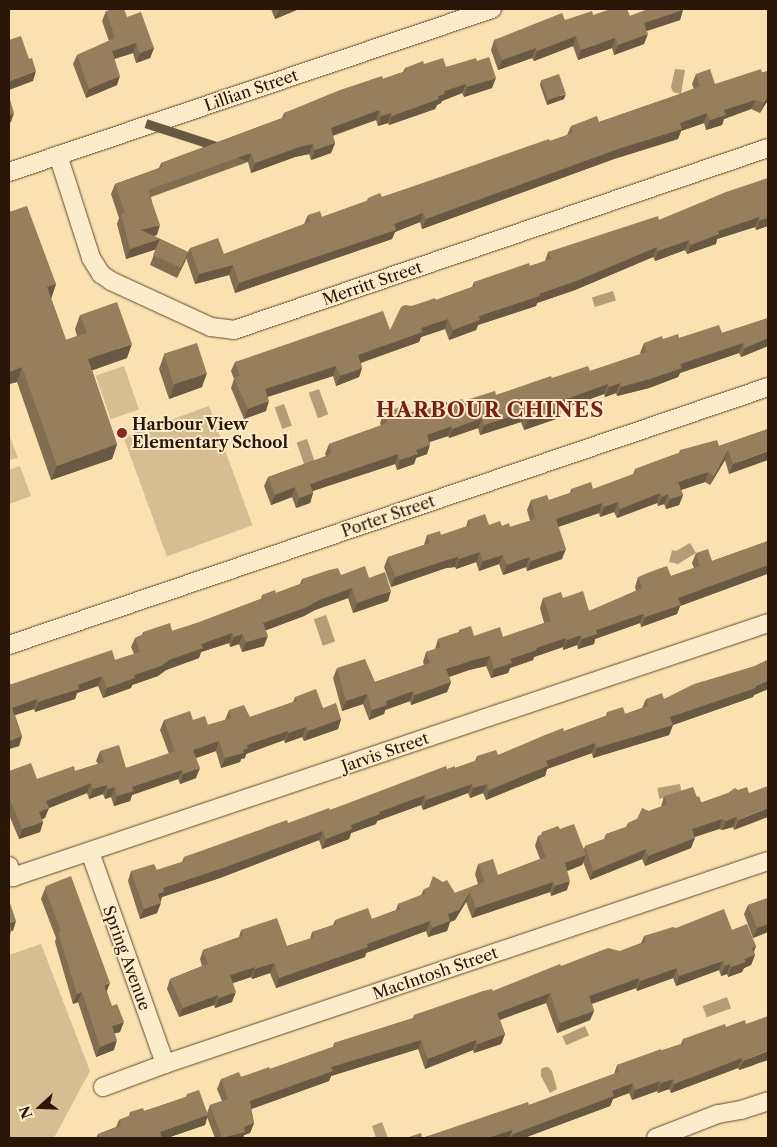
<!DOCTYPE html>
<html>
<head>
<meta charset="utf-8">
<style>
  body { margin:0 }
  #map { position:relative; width:777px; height:1147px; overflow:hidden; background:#fae1af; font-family:"Libre Caslon Text",serif }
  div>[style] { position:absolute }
  .green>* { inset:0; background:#d7be92; transform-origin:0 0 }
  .water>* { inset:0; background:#b49c76; transform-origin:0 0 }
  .roads { filter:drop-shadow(0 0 1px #5f4831) drop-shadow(0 0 1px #5f4831) }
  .minor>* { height:18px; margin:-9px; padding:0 9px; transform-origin:9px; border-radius:9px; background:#fceccb }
  .wall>* { inset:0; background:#826d51 }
  .shaded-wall>* { inset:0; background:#6a5942; transform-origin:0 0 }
  .building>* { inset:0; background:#977f5e; transform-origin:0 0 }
  .dots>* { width:14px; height:14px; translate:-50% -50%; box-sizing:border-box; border:2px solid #fceccb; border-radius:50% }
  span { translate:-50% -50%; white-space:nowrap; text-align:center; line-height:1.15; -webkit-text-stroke:4px #fceccb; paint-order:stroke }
  .street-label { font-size:16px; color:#2b1507 }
  .poi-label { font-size:16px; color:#2b1507; font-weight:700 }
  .left { translate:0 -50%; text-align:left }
  .district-label { font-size:21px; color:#7a1f14; font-weight:700; letter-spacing:1px }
  .frame { position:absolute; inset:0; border:10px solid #2b1507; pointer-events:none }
  .north { position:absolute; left:15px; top:1082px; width:50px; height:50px; -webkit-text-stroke:4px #fceccb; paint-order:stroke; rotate:250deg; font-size:14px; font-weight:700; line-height:20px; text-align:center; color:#2b1507 }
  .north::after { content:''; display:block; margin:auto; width:18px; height:22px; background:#2b1507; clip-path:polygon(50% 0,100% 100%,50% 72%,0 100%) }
</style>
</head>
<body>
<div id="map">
  <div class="green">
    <div style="left:124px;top:366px;width:46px;height:30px;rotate:71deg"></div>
    <div style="left:209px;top:406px;width:127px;height:91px;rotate:70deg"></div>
    <div style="clip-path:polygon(9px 434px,18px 458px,9px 460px)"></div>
    <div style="clip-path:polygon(20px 466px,31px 496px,9px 504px,9px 470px)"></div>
    <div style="clip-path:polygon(41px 944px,90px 1071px,54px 1138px,9px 1138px,9px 955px)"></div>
  </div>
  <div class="water">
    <div style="clip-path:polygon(675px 69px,685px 70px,681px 94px,673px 92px,671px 87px)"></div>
    <div style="left:613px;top:291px;width:10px;height:22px;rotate:73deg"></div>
    <div style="left:319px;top:389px;width:27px;height:11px;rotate:70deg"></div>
    <div style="left:284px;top:404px;width:23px;height:10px;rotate:70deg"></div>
    <div style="left:307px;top:439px;width:24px;height:11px;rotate:71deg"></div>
    <div style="clip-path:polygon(690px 543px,696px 553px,678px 564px,669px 562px,672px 550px,676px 551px)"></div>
    <div style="left:326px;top:615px;width:28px;height:13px;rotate:71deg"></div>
    <div style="left:680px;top:784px;width:11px;height:23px;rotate:80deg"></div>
    <div style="left:727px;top:997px;width:12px;height:26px;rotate:70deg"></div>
    <div style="left:585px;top:1026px;width:10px;height:25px;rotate:66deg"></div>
    <div style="clip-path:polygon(545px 1067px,548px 1067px,552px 1071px,557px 1089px,550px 1093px,541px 1076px,541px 1069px)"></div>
    <div style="clip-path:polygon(382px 1122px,388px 1138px,376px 1138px,372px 1126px)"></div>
  </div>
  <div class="roads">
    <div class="minor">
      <div style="left:58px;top:155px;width:108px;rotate:72.2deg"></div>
      <div style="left:91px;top:258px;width:19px;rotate:58deg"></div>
      <div style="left:101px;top:274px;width:12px;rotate:35deg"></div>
      <div style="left:111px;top:281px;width:110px;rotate:24.7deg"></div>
      <div style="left:211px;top:327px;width:23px;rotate:7deg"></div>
      <div style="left:234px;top:330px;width:564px;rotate:-18.82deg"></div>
      <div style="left:9px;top:172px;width:510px;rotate:-18.65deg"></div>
      <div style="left:9px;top:645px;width:802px;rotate:-18.77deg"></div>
      <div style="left:90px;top:852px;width:225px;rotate:70.5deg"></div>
      <div style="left:9px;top:866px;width:12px;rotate:70deg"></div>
      <div style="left:13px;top:877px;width:797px;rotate:-18.59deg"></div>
      <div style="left:103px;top:1087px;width:66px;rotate:-20.4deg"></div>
      <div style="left:165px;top:1064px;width:636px;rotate:-18.61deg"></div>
      <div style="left:656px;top:1138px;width:66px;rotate:-21.2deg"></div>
      <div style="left:718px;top:1114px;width:23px;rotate:-10deg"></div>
      <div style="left:741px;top:1110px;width:28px;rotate:-18deg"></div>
    </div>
  </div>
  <div class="wall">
    <div style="clip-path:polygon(271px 9px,299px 9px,275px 19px)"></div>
    <div style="clip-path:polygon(646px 9px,683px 9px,680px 20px,647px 31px,644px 44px,614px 55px,612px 48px,578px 60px,573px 46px,534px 61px,532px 58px,498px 70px,491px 50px,494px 40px,565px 20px,593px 15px,630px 16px,646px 10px)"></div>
    <div style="clip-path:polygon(106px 11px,127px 17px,154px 48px,150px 58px,136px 63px,133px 53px,114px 59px,117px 85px,86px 98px,73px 64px,77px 55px,109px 41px,102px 21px)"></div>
    <div style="clip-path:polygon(477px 61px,492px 88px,464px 97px,462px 93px,442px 101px,441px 103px,437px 105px,435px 109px,389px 125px,388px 123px,378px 126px,376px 120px,333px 136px,335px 143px,331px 153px,311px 160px,309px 154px,295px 157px,251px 173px,248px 162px,151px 197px,157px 235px,154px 236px,188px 252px,190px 248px,224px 254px,304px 224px,308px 215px,322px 217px,367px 201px,368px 198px,382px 197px,550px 141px,567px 135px,571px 126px,599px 122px,677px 95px,694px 89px,692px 84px,696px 74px,715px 84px,768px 71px,768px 102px,766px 103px,760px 113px,751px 109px,724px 119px,722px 125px,706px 130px,704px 123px,681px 131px,678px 139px,614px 159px,422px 229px,420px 222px,395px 232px,392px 239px,235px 293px,229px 275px,195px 284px,186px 258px,177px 278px,150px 265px,156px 249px,126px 259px,117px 224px,119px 218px,111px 194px,115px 184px,159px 168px,161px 163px,282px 118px,284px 113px,403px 72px,405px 68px,424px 64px,446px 67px)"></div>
    <div style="clip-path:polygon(541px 80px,564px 99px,547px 105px,540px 85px)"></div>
    <div style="clip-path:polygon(768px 178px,768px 226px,756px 230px,755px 227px,717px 239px,716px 244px,687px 254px,685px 250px,655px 261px,653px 257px,575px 290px,537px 303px,536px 306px,478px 325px,476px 330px,449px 340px,445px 329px,421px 337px,419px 342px,361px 363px,362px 368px,359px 377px,336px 386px,333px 376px,267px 397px,266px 411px,244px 419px,231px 388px,234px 379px,231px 371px,235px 362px,390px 330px,412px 306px,436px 300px,472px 287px,474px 282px,530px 266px,545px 261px,548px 252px,659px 220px)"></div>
    <div style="clip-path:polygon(9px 212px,56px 284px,51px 298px,66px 340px,77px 336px,75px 329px,80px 315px,127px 358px,92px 370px,117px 444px,112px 459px,51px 480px,17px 382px,9px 384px)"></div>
    <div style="clip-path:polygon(768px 318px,768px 346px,741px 357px,739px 353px,680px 373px,678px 377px,649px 388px,617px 396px,616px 393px,605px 397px,604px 394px,562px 409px,559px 418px,524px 430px,521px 422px,480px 435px,478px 428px,449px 438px,448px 436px,430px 442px,427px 454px,416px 458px,414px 464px,397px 470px,395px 464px,313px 491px,313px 493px,310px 503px,296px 508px,292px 497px,271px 505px,264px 486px,268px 477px,326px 456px,325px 454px,329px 444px,381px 426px,380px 423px,384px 413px,419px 412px,448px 404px,496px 395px,552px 378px,590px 371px,641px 354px,640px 353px,644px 343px,663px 339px,679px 338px,722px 333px)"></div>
    <div style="clip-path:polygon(164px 355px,202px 387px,169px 399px,159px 369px)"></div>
    <div style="clip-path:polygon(768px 429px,729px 474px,725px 460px,710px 485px,705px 482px,681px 490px,683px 495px,679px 505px,666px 509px,664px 504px,658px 506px,657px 503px,617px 518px,614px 512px,600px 517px,599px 513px,558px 527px,562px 559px,527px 571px,526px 567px,503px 575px,499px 564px,479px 571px,476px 562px,456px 569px,455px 567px,446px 568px,391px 587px,384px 567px,388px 557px,424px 545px,427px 535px,441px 535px,466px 527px,468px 520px,489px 525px,502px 526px,510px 527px,530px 521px,527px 510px,531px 500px,549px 500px,570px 493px,571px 489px,593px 489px,633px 475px,635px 469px,679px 453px,680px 450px,719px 446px)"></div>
    <div style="clip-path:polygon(768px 541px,768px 577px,767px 574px,680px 606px,677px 614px,641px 627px,640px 623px,595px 639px,594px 644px,578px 649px,577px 645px,563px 650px,563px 647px,534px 657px,533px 660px,510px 668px,508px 673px,491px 678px,486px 666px,469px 670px,449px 677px,451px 682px,447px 692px,411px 705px,410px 701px,385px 710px,384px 714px,369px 720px,363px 704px,342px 711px,333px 678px,337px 668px,375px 682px,424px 665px,423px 662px,426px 652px,435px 649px,438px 639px,459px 632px,459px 630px,474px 636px,503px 637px,544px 623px,540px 608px,543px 598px,563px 598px,589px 611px,636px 591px,635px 587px,638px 577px,671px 576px,694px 568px,692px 563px,696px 553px,712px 561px)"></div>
    <div style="clip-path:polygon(341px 575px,369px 578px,388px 601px,353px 613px,348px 598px,315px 610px,304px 616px,265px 630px,264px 646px,242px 652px,239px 644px,230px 647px,229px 643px,201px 652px,199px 658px,166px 670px,158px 676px,132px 685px,131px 688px,103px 698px,98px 686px,77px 693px,75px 699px,59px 704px,35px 712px,34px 709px,15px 715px,22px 736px,19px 746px,9px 749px,9px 685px,115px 660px,134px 654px,131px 647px,135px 638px,142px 635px,143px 632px,172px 631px,197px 623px,261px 599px,262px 595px,276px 593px,300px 584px,302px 579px)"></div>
    <div style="clip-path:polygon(768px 658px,768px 689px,754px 695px,753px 697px,673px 725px,669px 735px,593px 758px,592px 753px,547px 769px,545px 776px,486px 800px,483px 793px,470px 798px,468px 793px,423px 810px,421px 805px,377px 821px,376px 824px,351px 833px,349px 839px,322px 849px,319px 840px,220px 878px,162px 897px,157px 913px,140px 919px,128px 881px,131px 871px,157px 870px,182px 862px,184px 857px,330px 810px,447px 769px,455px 768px,475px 761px,477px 756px,498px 755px,606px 716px,607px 712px,625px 714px,642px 708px,646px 699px,664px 699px,755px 666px,767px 660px)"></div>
    <div style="clip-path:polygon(295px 697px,323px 708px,341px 719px,338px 729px,304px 741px,302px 737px,285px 743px,284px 740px,246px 754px,245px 758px,241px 759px,240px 762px,221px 768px,216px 751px,196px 758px,196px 778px,180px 784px,178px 779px,132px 795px,130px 801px,114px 806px,111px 797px,105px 799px,103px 794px,89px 799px,87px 793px,48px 808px,45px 818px,42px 819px,43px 822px,40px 832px,19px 839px,9px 815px,9px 771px,37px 779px,75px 771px,98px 764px,96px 761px,100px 751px,126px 768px,169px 754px,160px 730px,164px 720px,193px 720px,208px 725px,225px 720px,229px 710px,250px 717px,293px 702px)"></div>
    <div style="clip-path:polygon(738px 790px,749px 793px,734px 830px,733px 827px,722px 830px,719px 829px,695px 837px,691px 848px,645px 866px,642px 859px,590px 880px,583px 862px,582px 865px,567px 871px,567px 890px,551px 896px,550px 892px,472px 918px,466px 902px,455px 920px,450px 922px,447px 931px,428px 937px,426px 931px,366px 953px,365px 957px,276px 988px,270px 973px,252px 979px,251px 977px,233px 983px,232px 1002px,215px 1008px,214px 1005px,179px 1017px,167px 989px,170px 979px,202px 966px,200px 959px,203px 950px,239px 937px,241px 930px,287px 946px,310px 939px,312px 932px,333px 925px,335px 920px,372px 919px,396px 910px,398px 904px,421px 895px,424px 889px,455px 893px,478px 884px,475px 874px,478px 864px,498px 875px,540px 859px,535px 846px,538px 836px,541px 835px,542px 832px,560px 829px,584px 849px,585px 846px,604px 839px,606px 834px,626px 827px,628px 823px,637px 819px,649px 811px,661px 807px,664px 796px,697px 797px,701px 802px,703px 802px)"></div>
    <div style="clip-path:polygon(46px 886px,107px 992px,120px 1032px,115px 1033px,114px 1050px,96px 1057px,78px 1002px,73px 1004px,55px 942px,56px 938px,41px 899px)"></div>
    <div style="clip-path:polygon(768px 898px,768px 932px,753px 938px,744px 914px,748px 905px)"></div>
    <div style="clip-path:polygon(676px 928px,732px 930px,756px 946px,754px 952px,755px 955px,751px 965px,744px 968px,742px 972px,728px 977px,727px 974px,721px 976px,719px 970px,676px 986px,673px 978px,637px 991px,636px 988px,592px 1004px,594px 1011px,590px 1020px,557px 1033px,546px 1003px,500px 1020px,505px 1034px,501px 1044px,474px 1053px,473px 1050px,425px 1069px,418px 1049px,331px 1076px,329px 1081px,251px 1109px,254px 1123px,250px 1133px,244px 1135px,243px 1138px,215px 1138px,207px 1117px,205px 1125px,167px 1138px,96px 1138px,98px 1134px,116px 1127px,119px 1120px,129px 1116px,130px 1112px,144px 1111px,186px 1097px,187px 1094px,207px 1113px,210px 1105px,222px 1101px,217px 1089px,221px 1079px,241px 1077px,270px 1069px,333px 1047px,334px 1043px,413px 1018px,414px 1015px,493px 991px,561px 966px,620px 951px,641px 943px,644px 936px)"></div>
    <div style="clip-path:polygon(726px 1027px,754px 1065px,739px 1070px,738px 1068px,671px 1093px,669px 1089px,658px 1093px,657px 1091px,632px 1100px,629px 1093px,613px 1099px,610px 1106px,524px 1138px,408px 1138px,409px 1137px,422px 1138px,529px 1105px,614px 1074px,617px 1065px,681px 1044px,683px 1039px)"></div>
  </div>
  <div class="shaded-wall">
    <div style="clip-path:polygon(279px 9px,299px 9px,275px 19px)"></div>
    <div style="clip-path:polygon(683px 10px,680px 20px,640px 33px,644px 23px)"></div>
    <div style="clip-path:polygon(648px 34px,644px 44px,614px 55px,618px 45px)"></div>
    <div style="clip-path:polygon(576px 36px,573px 46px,534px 61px,537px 51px)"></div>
    <div style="clip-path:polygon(615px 38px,612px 48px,578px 60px,581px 50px)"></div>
    <div style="clip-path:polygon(136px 43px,133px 53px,108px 61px,112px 51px)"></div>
    <div style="clip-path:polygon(154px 48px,150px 58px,136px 63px,140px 53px)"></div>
    <div style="clip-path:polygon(536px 48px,532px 58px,498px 70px,502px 60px)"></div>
    <div style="clip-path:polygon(36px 71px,33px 81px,9px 90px,9px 81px)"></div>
    <div style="clip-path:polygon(120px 76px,117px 85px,86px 98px,89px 89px)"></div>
    <div style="clip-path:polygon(496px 78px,492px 88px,464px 97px,467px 87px)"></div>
    <div style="clip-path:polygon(466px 84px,462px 93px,442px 101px,441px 103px,437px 105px,435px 109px,389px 125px,392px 116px,438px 96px,444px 91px)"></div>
    <div style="clip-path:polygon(566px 94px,564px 99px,547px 105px,548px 100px)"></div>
    <div style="clip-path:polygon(768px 96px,768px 102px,766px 103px,760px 113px,764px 103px)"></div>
    <div style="clip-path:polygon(755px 100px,751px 109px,724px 119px,722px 125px,706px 130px,710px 120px,724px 110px)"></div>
    <div style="clip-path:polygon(379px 110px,376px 120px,327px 137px,331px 128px)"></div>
    <div style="clip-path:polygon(14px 113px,11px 122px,9px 123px,9px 115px)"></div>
    <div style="clip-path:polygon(391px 113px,388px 123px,378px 126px,381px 116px)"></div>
    <div style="clip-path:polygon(707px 113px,704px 123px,681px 131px,678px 139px,614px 159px,422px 229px,426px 219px,680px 123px)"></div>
    <div style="clip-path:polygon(335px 143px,331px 153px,311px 160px,315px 150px)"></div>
    <div style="clip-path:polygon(313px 144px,309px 154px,295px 157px,251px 173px,255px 163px,299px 147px)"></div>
    <div style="left:251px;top:153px;width:9px;height:109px;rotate:108deg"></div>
    <div style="clip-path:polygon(423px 213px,420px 222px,395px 232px,392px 239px,235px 293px,239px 283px)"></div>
    <div style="clip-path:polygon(759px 217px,755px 227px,717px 239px,716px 244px,687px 254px,691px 245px,718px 231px)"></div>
    <div style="clip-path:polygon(768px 218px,768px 226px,756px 230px,760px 220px)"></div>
    <div style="clip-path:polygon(160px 225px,157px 235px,137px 239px,141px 230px)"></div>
    <div style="clip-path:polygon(160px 239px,157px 249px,126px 259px,130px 249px)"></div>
    <div style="clip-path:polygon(689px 240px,685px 250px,655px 261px,658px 251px)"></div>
    <div style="clip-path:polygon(657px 247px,653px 257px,575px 290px,537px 303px,536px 306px,478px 325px,476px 330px,449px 340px,453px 330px,479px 316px)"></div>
    <div style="clip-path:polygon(188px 252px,185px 262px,177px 278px,181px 268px)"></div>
    <div style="clip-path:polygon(233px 265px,229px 275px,195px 284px,199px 274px)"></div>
    <div style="clip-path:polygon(56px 284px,51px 299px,47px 287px)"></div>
    <div style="clip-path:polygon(448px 319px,445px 329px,421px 337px,419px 342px,354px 365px,358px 355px,421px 328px)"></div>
    <div style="clip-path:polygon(768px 338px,768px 346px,741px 357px,745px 348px)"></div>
    <div style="clip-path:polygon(743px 343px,739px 353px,680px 373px,678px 377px,649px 388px,617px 396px,621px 387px,680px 364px)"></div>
    <div style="clip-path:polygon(132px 344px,127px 358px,82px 374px,88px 359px)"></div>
    <div style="clip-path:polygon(336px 366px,333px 376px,261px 399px,265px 389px)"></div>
    <div style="clip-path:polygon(22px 367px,17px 382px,9px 384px,9px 372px)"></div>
    <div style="clip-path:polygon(362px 368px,359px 377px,336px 386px,340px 376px)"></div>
    <div style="clip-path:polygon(207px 373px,202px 387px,169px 399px,175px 384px)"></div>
    <div style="clip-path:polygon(620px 383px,616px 393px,605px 397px,609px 387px)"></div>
    <div style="clip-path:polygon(608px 384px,604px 394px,562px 409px,559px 418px,524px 430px,528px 420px,560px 401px)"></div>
    <div style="clip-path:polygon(269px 401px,266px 411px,244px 419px,248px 409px)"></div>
    <div style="clip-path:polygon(525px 412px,521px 422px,480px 435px,484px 425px)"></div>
    <div style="clip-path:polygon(482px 418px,478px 428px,449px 438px,452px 429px)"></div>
    <div style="clip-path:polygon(452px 426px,448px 436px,423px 444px,427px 435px)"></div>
    <div style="clip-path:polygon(117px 444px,112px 459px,51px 480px,57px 466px)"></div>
    <div style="clip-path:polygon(430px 445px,427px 454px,416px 458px,414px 464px,397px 470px,400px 460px,416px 450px)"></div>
    <div style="clip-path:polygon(728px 450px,725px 460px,710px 485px,714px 476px)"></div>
    <div style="clip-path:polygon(768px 451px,768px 460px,729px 474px,733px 464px)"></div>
    <div style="clip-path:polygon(398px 454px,395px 464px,306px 493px,310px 484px)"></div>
    <div style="clip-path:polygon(708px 472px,705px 482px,675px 492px,678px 482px)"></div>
    <div style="clip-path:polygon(295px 487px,292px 497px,271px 505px,275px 495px)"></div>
    <div style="clip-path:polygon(313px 493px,310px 503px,296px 508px,299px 498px)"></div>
    <div style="clip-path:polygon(660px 493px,657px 503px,617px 518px,620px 509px)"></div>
    <div style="clip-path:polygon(668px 494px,664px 504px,658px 506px,662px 497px)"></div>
    <div style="clip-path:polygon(683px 495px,679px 505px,666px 509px,670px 499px)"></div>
    <div style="clip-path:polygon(618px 502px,614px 512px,600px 517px,604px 507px)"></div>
    <div style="clip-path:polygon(602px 503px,599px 513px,552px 529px,556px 519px)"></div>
    <div style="clip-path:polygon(566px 549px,562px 559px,527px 571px,531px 561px)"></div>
    <div style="clip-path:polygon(480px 552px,476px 562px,456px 569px,459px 559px)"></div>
    <div style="clip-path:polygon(503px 555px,499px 564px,479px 571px,483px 561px)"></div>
    <div style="clip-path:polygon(458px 557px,455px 567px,446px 568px,391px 587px,395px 577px,450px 559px)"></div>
    <div style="clip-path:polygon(529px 557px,526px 567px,503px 575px,507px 565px)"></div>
    <div style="clip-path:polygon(768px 565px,768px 570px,767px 574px,680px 606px,677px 614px,641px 627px,645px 617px,678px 598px)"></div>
    <div style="clip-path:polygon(352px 588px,348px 598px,315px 610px,304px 616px,259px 633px,263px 623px,319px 600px)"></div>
    <div style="clip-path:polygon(391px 591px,388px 601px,353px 613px,357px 603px)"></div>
    <div style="clip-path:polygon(643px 614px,640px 623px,595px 639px,594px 644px,578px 649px,582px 639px,596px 630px)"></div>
    <div style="clip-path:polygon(232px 633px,229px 643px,201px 652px,199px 658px,166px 670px,158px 676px,132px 685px,131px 688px,103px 698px,107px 688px,169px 660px,201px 644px)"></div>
    <div style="clip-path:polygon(243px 634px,239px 644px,230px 647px,234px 637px)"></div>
    <div style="clip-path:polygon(581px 635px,577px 645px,563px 650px,567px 640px)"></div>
    <div style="clip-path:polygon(268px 636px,264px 646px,242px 652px,246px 642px)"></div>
    <div style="clip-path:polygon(566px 638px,563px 647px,534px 657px,533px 660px,510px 668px,508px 673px,491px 678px,494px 669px,510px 659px,536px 648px)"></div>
    <div style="clip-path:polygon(490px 656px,486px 666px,469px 670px,443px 679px,446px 669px,473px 660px)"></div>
    <div style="clip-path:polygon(102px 676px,98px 686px,77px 693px,75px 699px,35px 712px,38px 702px,78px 685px)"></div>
    <div style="clip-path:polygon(768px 681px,768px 689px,754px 695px,753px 697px,673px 725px,669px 735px,593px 758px,597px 748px,670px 717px)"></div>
    <div style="clip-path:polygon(451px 682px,447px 692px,411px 705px,415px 695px)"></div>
    <div style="clip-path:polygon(413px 691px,410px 701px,385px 710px,384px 714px,369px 720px,372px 710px,386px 701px)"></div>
    <div style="clip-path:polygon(367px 694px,363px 704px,342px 711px,346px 701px)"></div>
    <div style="clip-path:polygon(37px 699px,34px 709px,9px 717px,12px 708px)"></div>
    <div style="clip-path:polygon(341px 719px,338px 729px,304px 741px,308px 731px)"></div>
    <div style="clip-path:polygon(306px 727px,302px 737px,285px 743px,288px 733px)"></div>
    <div style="clip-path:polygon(288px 731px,284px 740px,246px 754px,245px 758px,241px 759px,240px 762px,221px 768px,225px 758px,243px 750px,247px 745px)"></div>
    <div style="clip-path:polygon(22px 736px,19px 746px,9px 749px,9px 741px)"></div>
    <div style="clip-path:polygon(219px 741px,216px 751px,190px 760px,193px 750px)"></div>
    <div style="clip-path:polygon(595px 743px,592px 753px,547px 769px,545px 776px,486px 800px,489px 790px,546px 761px)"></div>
    <div style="clip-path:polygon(200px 768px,196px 778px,180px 784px,183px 774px)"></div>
    <div style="clip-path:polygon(182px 770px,178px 779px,132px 795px,130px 801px,114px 806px,117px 796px,132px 787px)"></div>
    <div style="clip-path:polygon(91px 783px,87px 793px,42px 811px,46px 801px)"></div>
    <div style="clip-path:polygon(472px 784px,468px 793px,423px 810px,426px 800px)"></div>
    <div style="clip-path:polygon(487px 784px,483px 793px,470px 798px,473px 788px)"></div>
    <div style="clip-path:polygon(107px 785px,103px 794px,89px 799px,93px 789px)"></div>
    <div style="clip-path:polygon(115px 787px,111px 797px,105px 799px,108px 789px)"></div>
    <div style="clip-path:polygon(425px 795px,421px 805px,377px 821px,376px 824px,351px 833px,349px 839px,322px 849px,326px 839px,351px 825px,379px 812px)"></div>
    <div style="clip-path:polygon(49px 808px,45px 818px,36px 822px,39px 812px)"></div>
    <div style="clip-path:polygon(768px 808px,768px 817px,734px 830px,738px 820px)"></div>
    <div style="clip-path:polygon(736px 817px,733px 827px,722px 830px,726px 821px)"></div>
    <div style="clip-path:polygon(722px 819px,719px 829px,688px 839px,692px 829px)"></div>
    <div style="clip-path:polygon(43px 822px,40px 832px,19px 839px,22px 829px)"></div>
    <div style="clip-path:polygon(323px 831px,319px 840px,220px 878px,162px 897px,160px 902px,158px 894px,163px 888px)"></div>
    <div style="clip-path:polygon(695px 838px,691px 848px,645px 866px,648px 856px)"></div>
    <div style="clip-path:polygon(646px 849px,642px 859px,590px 880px,593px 871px)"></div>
    <div style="clip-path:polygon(586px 855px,582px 865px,562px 873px,565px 863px)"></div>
    <div style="clip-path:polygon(570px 881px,567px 890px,551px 896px,555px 886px)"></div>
    <div style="clip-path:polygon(553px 882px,550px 892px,472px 918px,476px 908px)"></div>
    <div style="clip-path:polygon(470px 892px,466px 902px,455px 920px,450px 922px,447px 931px,428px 937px,432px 928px,448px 914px)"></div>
    <div style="clip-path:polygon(161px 903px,157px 913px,140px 919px,144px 909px)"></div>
    <div style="clip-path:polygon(16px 921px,13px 931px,11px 931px,9px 938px,9px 923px)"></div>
    <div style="clip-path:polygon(430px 921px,426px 931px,366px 953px,365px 957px,276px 988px,279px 978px,367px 944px)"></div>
    <div style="clip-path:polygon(768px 924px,768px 932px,753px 938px,757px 928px)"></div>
    <div style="clip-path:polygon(756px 946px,752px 956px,755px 955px,751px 965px,744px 968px,742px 972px,728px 977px,731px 967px,744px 959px,752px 948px)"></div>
    <div style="clip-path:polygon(723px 961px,719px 970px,676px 986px,679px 976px)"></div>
    <div style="clip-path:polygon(274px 963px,270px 973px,252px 979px,255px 969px)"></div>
    <div style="clip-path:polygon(730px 964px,727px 974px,721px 976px,725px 966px)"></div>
    <div style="clip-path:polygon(255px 967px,251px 977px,227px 985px,230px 975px)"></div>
    <div style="clip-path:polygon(677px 968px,673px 978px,637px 991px,640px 981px)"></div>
    <div style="clip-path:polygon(639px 978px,636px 988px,585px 1006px,589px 996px)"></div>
    <div style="clip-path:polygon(110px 983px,106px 993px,104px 985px)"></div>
    <div style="clip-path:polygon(82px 992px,78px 1002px,73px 1004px,77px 994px)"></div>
    <div style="clip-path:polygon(236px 992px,232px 1002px,215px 1008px,219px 998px)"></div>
    <div style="clip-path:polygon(550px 993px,546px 1003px,493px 1022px,497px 1013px)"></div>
    <div style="clip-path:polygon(218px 995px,214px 1005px,179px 1017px,183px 1008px)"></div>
    <div style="clip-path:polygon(594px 1011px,590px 1020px,557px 1033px,560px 1023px)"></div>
    <div style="clip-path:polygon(124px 1022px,120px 1032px,109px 1035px,112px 1026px)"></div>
    <div style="clip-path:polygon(505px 1034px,501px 1044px,474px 1053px,478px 1044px)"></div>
    <div style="clip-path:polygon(117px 1040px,114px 1050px,96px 1057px,100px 1047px)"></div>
    <div style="clip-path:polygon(421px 1040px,418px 1049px,331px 1076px,329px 1081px,246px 1111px,250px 1101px,331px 1067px)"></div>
    <div style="clip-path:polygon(476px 1040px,473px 1050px,425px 1069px,428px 1059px)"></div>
    <div style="clip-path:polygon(768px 1051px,768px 1060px,739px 1070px,743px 1061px)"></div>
    <div style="clip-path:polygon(742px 1058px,738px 1068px,671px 1093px,674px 1084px)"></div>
    <div style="clip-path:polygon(673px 1079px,669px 1089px,658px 1093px,661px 1083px)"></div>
    <div style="clip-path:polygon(660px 1081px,657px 1091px,632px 1100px,635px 1090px)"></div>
    <div style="clip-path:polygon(633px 1083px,629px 1093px,613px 1099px,610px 1106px,524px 1138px,512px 1138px,513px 1134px,612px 1091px)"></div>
    <div style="clip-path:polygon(208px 1115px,205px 1125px,167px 1138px,158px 1138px,160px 1132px)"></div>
    <div style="clip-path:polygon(254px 1123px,250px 1133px,244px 1135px,243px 1138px,223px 1138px,244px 1127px)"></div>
    <div style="clip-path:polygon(512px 1130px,509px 1138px,488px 1138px,502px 1133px)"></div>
  </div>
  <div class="building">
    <div style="clip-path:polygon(113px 9px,124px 9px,127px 17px,141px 12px,154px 48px,140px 53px,136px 43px,112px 51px,120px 76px,89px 89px,77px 55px,115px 38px,106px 11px)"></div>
    <div style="clip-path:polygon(611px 9px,627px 9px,630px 16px,649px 9px,683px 9px,683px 10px,644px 23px,648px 34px,618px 45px,615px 38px,581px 50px,576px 36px,537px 51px,536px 48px,502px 60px,494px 40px,562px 13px,565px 20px,592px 11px,593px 15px)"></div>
    <div style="clip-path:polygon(21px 36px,29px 59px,32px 58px,36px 71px,9px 81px,9px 40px)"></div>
    <div style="clip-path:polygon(489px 57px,496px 78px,467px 87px,466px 84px,444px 91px,445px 94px,438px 96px,439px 99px,392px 116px,391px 113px,381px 116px,379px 110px,331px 128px,335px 143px,315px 150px,313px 144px,299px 147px,255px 163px,251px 153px,148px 190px,160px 225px,141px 230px,188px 252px,181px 268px,153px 255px,160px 239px,130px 249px,121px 214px,125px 213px,115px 184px,163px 167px,161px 163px,286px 117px,284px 113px,340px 90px,382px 76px,383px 79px,406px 71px,405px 68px,423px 61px,424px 64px,443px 58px,446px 67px,476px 58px,477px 61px)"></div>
    <div style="clip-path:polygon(710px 69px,715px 84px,761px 69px,762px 73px,768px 71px,768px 96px,764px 103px,755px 100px,724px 110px,726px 115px,710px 120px,707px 113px,680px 123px,682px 129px,618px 149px,426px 219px,423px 213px,394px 224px,396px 230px,239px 283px,233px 265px,199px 274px,190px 248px,218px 238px,224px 254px,310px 222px,308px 215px,320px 211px,322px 217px,369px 200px,368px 198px,380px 193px,382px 197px,397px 192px,549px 139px,550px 141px,573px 133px,571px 126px,597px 116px,599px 122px,677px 95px,700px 86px,696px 74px)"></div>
    <div style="left:559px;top:74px;width:21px;height:19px;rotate:71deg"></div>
    <div style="clip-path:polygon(9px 96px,14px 113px,9px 115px)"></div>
    <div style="clip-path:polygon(768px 178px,768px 218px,760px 220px,759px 217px,718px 231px,719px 234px,691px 245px,689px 240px,658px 251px,657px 247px,579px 280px,539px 294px,540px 296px,479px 316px,480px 320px,453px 330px,448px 319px,421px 328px,423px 332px,358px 355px,362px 368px,340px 376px,336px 366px,265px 389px,269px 401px,248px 409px,234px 378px,240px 376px,235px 362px,383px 311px,390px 330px,401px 307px,405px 305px,412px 306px,435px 298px,436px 300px,475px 286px,474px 282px,529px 263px,530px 266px,551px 259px,548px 252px,658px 216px,659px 220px,726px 192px)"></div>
    <div style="clip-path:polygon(27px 206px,56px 284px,47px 287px,66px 340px,87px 333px,80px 315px,117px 302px,132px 344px,88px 359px,117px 444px,57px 466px,22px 367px,9px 372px,9px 212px)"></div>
    <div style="clip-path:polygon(768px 318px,768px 338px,745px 348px,743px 343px,680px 364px,682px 368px,653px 378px,621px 387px,620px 383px,609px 387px,608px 384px,560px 401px,562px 408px,528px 420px,525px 412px,484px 425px,482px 418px,452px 429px,452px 426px,427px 435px,430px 445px,416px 450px,418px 454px,400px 460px,398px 454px,310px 484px,313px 493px,299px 498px,295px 487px,275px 495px,268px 477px,328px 456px,331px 453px,329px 444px,387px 423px,384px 413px,408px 404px,411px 412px,418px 409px,419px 412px,447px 402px,448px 404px,462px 399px,463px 401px,495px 391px,496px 395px,551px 376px,552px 378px,588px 366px,590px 371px,647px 352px,644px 343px,662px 336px,663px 339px,678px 334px,679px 338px,719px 325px,722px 333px)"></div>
    <div style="left:197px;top:343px;width:32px;height:35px;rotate:72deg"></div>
    <div style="clip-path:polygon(768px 429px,768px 451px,733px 464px,728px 450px,714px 476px,708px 472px,678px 482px,683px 495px,670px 499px,668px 494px,662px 497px,660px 493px,620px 509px,618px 502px,604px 507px,602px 503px,556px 519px,566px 549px,531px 561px,529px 557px,507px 565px,503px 555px,483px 561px,480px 552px,459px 559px,458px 557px,450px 559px,395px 577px,388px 557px,430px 543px,427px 535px,440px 531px,441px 535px,470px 525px,468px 520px,485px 514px,489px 525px,500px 521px,502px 526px,509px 523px,510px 527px,535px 519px,531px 500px,547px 495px,549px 500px,573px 492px,571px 489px,591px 482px,593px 489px,636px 473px,635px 469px,681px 452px,680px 450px,717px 440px,719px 446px)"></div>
    <div style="clip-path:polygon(768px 541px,768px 565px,678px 598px,681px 605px,645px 617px,643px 614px,596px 630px,597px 634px,582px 639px,581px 635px,567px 640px,566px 638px,536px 648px,537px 650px,510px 659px,512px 663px,494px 669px,490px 656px,473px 660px,446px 669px,451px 682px,415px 695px,413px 691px,386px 701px,387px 705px,372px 710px,367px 694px,346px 701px,337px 668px,365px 659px,375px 682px,430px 663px,426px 652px,441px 647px,438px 639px,460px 632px,459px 630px,471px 626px,474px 636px,500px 627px,503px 637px,551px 621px,543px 598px,561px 592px,563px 598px,583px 591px,589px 611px,642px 588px,638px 577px,650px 572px,667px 566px,671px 576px,700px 566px,696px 553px,708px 549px,712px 561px)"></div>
    <div style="clip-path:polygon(365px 566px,369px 578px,385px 572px,391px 591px,357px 603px,352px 588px,319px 600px,307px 607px,263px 623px,268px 636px,246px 642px,243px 634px,234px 637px,232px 633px,201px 644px,203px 648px,169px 660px,161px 666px,134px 675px,135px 678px,107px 688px,102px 676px,78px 685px,79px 689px,63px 694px,38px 702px,37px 699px,12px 708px,22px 736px,9px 741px,9px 685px,112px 650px,115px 660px,140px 652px,135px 638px,144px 634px,143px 632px,170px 623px,172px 631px,197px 623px,263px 598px,262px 595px,275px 590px,276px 593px,303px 583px,302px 579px,329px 570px,338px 568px,341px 575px)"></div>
    <div style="clip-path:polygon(768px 660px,768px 681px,756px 686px,756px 688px,670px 717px,673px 725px,597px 748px,595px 743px,546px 761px,548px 766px,489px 790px,487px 784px,473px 788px,472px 784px,426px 800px,425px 795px,379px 812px,380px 814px,351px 825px,352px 829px,326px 839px,323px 831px,223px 868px,163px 888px,164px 892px,158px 894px,161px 903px,144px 909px,131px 871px,154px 864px,157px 870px,185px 861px,184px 857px,287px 820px,288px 823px,329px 808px,330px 810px,446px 766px,447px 769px,455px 766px,455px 768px,478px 760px,477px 756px,496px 750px,498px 755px,545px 735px,563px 728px,564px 731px,608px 715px,607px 712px,623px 707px,625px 714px,648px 706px,646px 699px,662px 693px,664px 699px,694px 684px,755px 666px)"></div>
    <div style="clip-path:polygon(316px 689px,323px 708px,336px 703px,341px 719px,308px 731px,306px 727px,288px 733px,288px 731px,247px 745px,248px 748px,243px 750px,244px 753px,225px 758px,219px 741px,193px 750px,200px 768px,183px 774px,182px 770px,132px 787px,134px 791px,117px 796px,115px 787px,108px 789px,107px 785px,93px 789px,91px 783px,46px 801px,49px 808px,39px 812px,43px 822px,22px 829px,9px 797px,9px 771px,31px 763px,37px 779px,74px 766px,75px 771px,104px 762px,100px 751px,119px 745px,126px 768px,175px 751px,164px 720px,190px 711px,193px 720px,205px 716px,208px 725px,231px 718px,229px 710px,244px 705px,250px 717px,297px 701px,295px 697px)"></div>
    <div style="clip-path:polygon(768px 786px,768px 808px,738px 820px,736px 817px,726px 821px,722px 819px,692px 829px,695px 838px,648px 856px,646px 849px,593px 871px,585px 846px,607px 838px,606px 834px,629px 826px,628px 823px,637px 819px,642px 808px,649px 811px,667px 804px,664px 796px,693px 787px,697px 797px,699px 796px,701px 802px,703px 802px,728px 793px,735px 788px,738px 790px,747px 787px,749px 793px)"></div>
    <div style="clip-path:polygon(574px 824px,586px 855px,565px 863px,570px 881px,555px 886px,553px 882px,476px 908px,470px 892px,459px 910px,448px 914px,450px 921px,432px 928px,430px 921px,367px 944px,368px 947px,279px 978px,274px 963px,255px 969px,255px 967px,230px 975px,236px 992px,219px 998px,218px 995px,183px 1008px,170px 979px,208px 964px,203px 950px,243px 936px,241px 930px,277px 918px,287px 946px,314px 937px,312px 932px,336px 924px,335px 920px,368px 908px,372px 919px,400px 909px,398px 904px,425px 894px,424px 889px,429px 887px,433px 876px,443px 882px,447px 880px,455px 893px,485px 882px,478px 864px,493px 859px,498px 875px,546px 857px,538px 836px,543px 834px,542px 832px,558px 826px,560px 829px)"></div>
    <div style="clip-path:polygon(71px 876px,110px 983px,104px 985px,112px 1006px,117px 1004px,124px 1022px,112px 1026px,117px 1040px,100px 1047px,82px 992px,77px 994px,58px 932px,61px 931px,45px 889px,46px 886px)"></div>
    <div style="clip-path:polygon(768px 898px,768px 924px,757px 928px,748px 905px)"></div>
    <div style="clip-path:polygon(9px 903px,10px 903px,16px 921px,9px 923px,12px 931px,9px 932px)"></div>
    <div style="clip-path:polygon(724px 909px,732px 930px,747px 924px,756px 946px,752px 948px,755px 955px,744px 959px,746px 962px,731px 967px,730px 964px,725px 966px,723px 961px,679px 976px,677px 968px,640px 981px,639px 978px,589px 996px,594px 1011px,560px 1023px,550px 993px,497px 1013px,505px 1034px,478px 1044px,476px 1040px,428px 1059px,421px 1040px,331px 1067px,333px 1071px,250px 1101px,254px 1123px,244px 1127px,245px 1132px,222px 1138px,210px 1105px,228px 1099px,221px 1079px,239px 1072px,241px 1077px,269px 1067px,270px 1069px,335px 1046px,334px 1043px,415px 1018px,414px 1015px,483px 991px,492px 989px,493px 991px,560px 964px,561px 966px,608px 948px,620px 951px,646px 942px,644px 936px,673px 927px,676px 928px)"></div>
    <div style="clip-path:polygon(768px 1016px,768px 1051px,743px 1061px,742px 1058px,674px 1084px,673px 1079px,661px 1083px,660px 1081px,635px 1090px,633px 1083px,612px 1091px,614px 1096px,513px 1134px,512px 1130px,488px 1138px,409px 1138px,409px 1137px,421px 1133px,422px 1138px,528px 1102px,529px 1105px,619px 1072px,617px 1065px,661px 1049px,661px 1051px,684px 1043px,683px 1039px,725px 1024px,726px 1027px,745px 1020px,746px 1024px)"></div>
    <div style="clip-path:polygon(199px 1090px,208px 1115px,160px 1132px,162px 1138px,97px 1138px,99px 1137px,98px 1134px,121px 1126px,119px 1120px,131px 1115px,130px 1112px,143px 1108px,144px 1111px,152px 1109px,188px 1096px,187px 1094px)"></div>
  </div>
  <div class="dots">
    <div style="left:122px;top:433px;background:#8f2418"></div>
  </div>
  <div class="street-label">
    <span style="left:251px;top:90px;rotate:-19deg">Lillian Street</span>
    <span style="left:372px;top:283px;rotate:-19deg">Merritt Street</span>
    <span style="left:388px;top:516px;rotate:-19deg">Porter Street</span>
    <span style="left:385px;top:752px;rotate:-19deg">Jarvis Street</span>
    <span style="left:127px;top:958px;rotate:70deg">Spring Avenue</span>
    <span style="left:435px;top:973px;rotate:-19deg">MacIntosh Street</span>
  </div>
  <div class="poi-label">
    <span class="left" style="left:132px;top:433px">Harbour View<br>Elementary School</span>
  </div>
  <div class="district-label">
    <span style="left:490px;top:410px">HARBOUR CHINES</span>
  </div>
  <div class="frame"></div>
  <div class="north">N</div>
</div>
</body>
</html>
